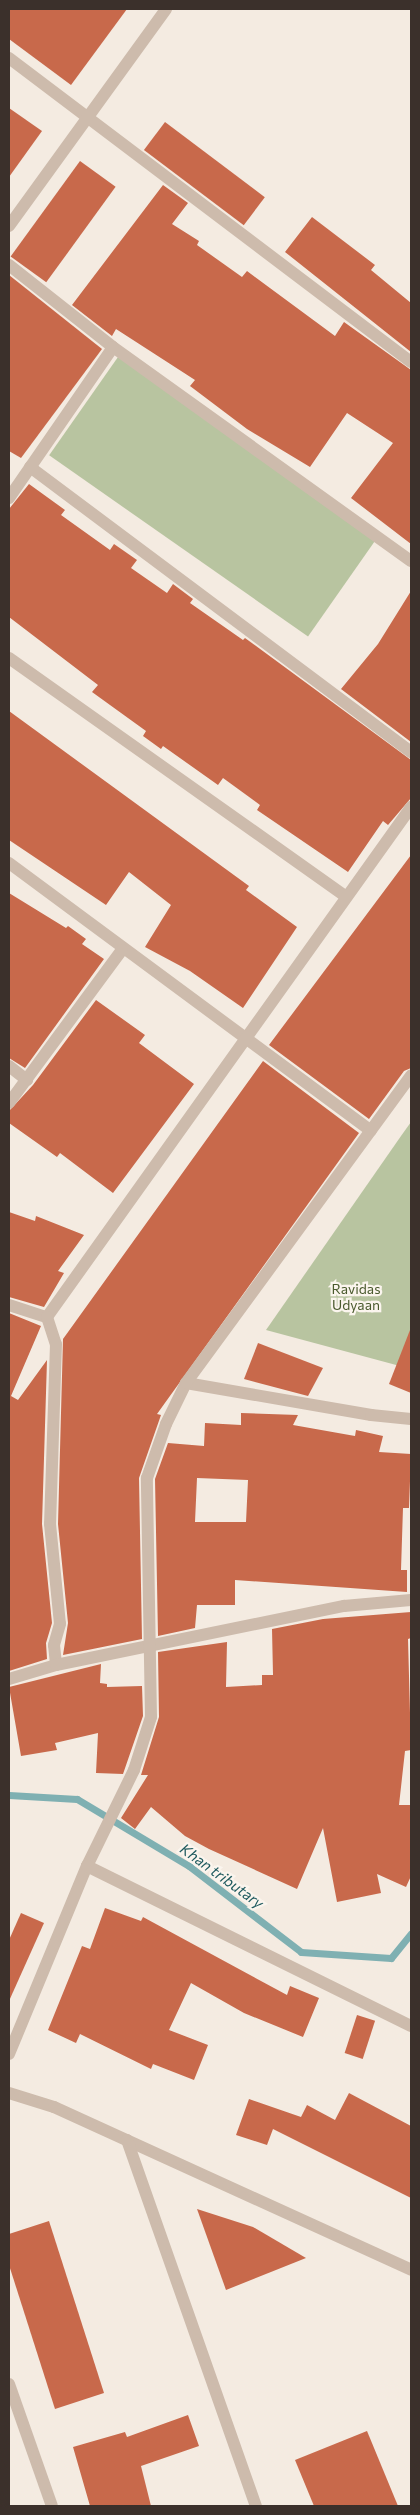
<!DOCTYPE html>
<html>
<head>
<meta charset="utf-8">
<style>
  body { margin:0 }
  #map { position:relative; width:420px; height:2515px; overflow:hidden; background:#f4ebe1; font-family:Commissioner,sans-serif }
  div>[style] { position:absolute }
  .green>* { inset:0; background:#b8c4a0; transform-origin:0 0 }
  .stream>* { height:7px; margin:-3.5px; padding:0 3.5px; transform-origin:3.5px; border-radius:3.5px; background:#7fb0b2 }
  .building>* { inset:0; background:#c8694b; transform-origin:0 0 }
  .minor>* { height:12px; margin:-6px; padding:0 6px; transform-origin:6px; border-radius:6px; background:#cdbbac }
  span { translate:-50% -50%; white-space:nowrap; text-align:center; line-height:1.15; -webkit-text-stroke:4.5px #fbf5ee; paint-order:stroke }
  .park-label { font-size:14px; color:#4a5a2e }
  .water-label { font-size:15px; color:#1f5a5e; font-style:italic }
  .frame { position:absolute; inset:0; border:10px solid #3b302b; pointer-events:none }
</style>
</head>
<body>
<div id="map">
  <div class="green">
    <div style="left:118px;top:357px;width:316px;height:120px;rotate:35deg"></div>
    <div style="clip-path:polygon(411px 1122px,411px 1369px,266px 1330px,401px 1136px)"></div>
  </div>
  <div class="stream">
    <div style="left:9px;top:1795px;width:68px;rotate:3.4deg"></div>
    <div style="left:77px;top:1799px;width:131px;rotate:30.9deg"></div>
    <div style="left:189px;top:1866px;width:141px;rotate:37.5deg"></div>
    <div style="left:301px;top:1952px;width:90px;rotate:3.8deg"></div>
    <div style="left:391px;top:1958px;width:32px;rotate:-51deg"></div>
  </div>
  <div class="building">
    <div style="clip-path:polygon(9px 9px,127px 9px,71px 85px,9px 39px)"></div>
    <div style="clip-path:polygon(9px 108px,42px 131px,9px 177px)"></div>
    <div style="left:165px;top:122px;width:125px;height:35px;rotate:37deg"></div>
    <div style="left:80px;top:161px;width:44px;height:118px;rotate:36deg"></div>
    <div style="clip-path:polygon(163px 185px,188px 203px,172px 224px,199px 241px,197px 245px,242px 277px,247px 271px,335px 336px,344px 322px,411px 370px,411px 544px,351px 498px,393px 443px,347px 413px,310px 467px,247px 429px,190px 386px,195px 380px,116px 329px,112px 336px,72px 305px)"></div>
    <div style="clip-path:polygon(312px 217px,375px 265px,371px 270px,411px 303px,411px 352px,285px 252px)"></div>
    <div style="clip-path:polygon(9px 275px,102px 349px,21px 458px,9px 451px)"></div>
    <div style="clip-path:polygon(29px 484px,65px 510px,61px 515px,110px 550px,114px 544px,137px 560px,131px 568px,167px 593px,173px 584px,193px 599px,190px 603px,243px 640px,245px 638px,411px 760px,411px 798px,388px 825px,383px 821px,348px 872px,257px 810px,260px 805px,223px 778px,218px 785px,163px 746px,161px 749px,143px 736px,146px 731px,92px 692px,98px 685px,9px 617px,9px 509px)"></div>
    <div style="clip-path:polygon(411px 591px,411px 742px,341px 689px,378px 644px)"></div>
    <div style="clip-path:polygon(9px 711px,249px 886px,246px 890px,297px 927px,243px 1008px,190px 971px,145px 947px,171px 905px,129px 872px,106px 905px,9px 840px)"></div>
    <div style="clip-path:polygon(411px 855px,411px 1068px,404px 1071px,369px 1119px,269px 1045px)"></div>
    <div style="clip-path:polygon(9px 893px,66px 928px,68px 926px,86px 939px,82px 944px,104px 959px,25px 1068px,9px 1058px)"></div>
    <div style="clip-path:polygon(96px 1000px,145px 1035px,139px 1043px,194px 1084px,113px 1193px,60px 1153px,57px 1157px,9px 1123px,9px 1111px,33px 1085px)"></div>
    <div style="clip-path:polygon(263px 1061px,359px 1133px,157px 1414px,161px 1415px,139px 1478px,142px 1639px,63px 1655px,68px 1623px,58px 1524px,63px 1339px)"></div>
    <div style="clip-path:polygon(9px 1212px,35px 1221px,36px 1216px,84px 1235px,58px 1271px,64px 1273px,44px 1307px,9px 1297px)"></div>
    <div style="clip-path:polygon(9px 1313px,41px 1326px,11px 1396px,18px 1400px,47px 1360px,42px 1524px,52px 1623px,46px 1643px,47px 1659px,9px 1671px)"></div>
    <div style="clip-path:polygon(410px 1330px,411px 1330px,411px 1393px,389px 1384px)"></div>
    <div style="clip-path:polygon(258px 1343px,323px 1368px,308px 1396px,244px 1379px)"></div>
    <div style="clip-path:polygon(evenodd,241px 1413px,298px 1415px,293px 1425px,355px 1436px,356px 1430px,383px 1436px,379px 1452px,411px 1454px,409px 1508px,403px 1508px,401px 1570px,407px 1570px,407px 1592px,235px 1580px,235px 1605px,197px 1605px,195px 1628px,158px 1636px,155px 1479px,168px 1443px,204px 1446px,205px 1423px,241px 1425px,241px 1413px,197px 1478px,248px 1480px,246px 1522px,195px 1522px,197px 1478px)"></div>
    <div style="clip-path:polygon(411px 1612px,411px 1638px,408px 1639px,411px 1750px,405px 1751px,399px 1805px,411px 1805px,411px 1876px,406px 1887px,377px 1874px,381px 1893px,337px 1902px,323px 1828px,297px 1889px,209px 1849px,185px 1836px,151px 1807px,135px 1829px,121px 1818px,148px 1775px,141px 1775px,159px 1717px,158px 1652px,227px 1642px,226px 1687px,262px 1685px,262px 1675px,273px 1675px,272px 1629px,323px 1619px)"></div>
    <div style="clip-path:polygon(101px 1664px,100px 1683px,107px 1684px,107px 1687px,142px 1686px,143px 1716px,123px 1774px,96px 1773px,98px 1733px,55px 1743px,57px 1750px,21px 1756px,9px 1687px)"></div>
    <div style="clip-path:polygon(105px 1908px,141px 1921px,143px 1917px,287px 1995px,290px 1986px,319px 1998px,303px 2037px,244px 2013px,191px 1983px,169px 2030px,208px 2045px,194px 2080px,153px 2064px,151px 2069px,80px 2034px,76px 2043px,48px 2030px,82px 1946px,90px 1949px)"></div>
    <div style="clip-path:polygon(21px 1913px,44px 1923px,9px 2001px,9px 1940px)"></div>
    <div style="left:357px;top:2015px;width:19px;height:40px;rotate:18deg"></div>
    <div style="clip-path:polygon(349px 2093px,411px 2126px,411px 2198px,273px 2129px,267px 2145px,236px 2135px,249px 2099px,301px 2117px,307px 2105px,335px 2120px)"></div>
    <div style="clip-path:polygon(197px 2209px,253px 2227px,306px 2258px,226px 2290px)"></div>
    <div style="clip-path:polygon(49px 2221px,104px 2393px,55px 2409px,9px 2265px,9px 2234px)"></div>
    <div style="clip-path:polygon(188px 2415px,199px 2446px,141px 2466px,151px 2506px,90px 2506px,73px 2447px,125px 2432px,127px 2437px)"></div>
    <div style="clip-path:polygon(367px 2431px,398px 2506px,314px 2506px,295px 2460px)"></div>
  </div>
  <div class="minor">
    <div style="left:9px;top:58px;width:504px;rotate:37.1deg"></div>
    <div style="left:9px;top:226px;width:268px;rotate:-54.1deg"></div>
    <div style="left:9px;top:265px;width:132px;rotate:38.3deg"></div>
    <div style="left:113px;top:347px;width:367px;rotate:35.7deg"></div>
    <div style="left:30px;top:467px;width:476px;rotate:36.8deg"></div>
    <div style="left:9px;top:498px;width:183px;rotate:-55.4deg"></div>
    <div style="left:9px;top:658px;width:412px;rotate:35.3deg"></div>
    <div style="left:9px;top:863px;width:450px;rotate:36.5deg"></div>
    <div style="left:9px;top:1066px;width:23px;rotate:38deg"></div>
    <div style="left:9px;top:1103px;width:190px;rotate:-53.6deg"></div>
    <div style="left:9px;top:1305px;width:40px;rotate:18deg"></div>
    <div style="left:47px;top:1317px;width:627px;rotate:-54.48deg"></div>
    <div style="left:47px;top:1317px;width:28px;rotate:72deg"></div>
    <div style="left:56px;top:1344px;width:180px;rotate:91.9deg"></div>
    <div style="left:50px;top:1524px;width:100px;rotate:84.3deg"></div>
    <div style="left:60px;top:1624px;width:22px;rotate:106deg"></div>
    <div style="left:54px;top:1645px;width:20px;rotate:84deg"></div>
    <div style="left:186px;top:1383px;width:188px;rotate:9.8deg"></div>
    <div style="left:371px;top:1415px;width:40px;rotate:5.7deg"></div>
    <div style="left:9px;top:1679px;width:49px;rotate:-16.6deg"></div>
    <div style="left:56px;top:1665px;width:294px;rotate:-11.6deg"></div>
    <div style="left:344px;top:1606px;width:67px;rotate:-5.1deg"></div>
    <div style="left:87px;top:1866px;width:107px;rotate:-63.9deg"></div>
    <div style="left:134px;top:1770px;width:56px;rotate:-72.2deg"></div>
    <div style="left:151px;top:1717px;width:239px;rotate:-91deg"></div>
    <div style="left:147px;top:1478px;width:57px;rotate:-70.6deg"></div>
    <div style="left:166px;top:1424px;width:46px;rotate:-64deg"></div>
    <div style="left:186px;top:1383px;width:381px;rotate:-53.8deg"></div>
    <div style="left:9px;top:2054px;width:204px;rotate:-67.5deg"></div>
    <div style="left:87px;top:1866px;width:361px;rotate:26.3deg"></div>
    <div style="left:9px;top:2093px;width:47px;rotate:17.3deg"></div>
    <div style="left:54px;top:2107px;width:392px;rotate:24.5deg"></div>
    <div style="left:127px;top:2140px;width:388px;rotate:70.6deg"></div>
    <div style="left:9px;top:2384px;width:129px;rotate:70.6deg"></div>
  </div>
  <div class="park-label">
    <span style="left:356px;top:1297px">Ravidas<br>Udyaan</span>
  </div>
  <div class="water-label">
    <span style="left:222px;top:1876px;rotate:36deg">Khan tributary</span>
  </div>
  <div class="frame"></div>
</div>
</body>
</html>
